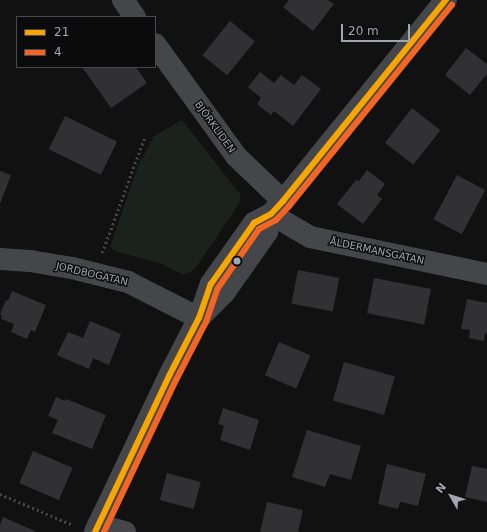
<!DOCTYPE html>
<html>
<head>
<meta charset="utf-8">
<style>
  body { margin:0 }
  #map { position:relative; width:487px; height:532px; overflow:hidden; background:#111; font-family:"DejaVu Sans",sans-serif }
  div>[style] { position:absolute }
  .green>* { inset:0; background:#1b211d }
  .building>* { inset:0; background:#313133; transform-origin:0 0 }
  .path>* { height:2.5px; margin-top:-1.25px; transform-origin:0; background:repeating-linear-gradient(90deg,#47474b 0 2px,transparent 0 5px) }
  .minor>* { height:22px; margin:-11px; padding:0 11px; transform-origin:11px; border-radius:11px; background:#45464a }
  .tertiary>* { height:22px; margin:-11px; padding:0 11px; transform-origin:11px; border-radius:11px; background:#45464a }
  .bus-1>* { height:6px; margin:-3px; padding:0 3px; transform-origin:3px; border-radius:3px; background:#f7a600 }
  .bus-2>* { height:6px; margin:-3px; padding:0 3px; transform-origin:3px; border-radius:3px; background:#f26522 }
  .dots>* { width:11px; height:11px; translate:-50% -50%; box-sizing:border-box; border:2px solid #0c0b0c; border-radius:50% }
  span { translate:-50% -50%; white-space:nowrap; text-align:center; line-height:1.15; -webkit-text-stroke:3px #0c0b0c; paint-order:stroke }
  .street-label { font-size:10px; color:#a3a4b1 }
  .legend { position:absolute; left:16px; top:16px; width:140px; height:52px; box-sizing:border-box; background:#0c0b0c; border:1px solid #48484e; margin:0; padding:5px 7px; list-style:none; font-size:12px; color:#a3a4b1 }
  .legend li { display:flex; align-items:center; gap:8px; height:20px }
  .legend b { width:20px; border:1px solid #48484e }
  .north { position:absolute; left:431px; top:476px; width:40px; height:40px; -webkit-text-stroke:3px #0c0b0c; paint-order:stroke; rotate:309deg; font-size:11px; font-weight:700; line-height:16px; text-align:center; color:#a3a4b1 }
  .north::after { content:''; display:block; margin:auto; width:14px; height:18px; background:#a3a4b1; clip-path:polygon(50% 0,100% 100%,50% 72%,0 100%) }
  .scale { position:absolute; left:341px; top:24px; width:69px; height:18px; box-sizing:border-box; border:2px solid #a3a4b1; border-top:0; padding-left:5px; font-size:12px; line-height:14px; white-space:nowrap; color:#a3a4b1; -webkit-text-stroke:3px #0c0b0c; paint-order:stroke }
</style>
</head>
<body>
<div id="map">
  <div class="green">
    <div style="clip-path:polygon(182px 120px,240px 194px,240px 202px,210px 247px,197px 266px,190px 273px,183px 275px,159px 263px,118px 252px,110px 247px,138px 166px,154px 136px)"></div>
  </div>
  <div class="building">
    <div style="clip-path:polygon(289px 0,328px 0,334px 4px,313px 31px,283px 7px)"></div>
    <div style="left:230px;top:21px;width:32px;height:44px;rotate:39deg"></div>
    <div style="clip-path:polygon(466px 48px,487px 64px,487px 74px,470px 95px,445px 75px)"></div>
    <div style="clip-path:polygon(82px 67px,136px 67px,147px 83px,111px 108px)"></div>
    <div style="clip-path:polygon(260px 72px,274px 83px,281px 75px,294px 85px,302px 75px,321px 89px,293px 126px,274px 111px,271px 115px,257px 104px,261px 98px,248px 87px)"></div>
    <div style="left:412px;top:108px;width:36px;height:44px;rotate:38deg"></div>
    <div style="left:65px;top:116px;width:58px;height:37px;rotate:26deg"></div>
    <div style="clip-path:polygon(367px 170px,385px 184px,377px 195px,382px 199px,363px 224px,337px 204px,356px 180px,359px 181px)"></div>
    <div style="clip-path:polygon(0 171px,11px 175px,0 204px)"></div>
    <div style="left:457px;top:175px;width:32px;height:50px;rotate:28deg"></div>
    <div style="left:298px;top:270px;width:42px;height:34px;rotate:11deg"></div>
    <div style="left:374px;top:278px;width:58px;height:36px;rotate:11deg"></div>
    <div style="clip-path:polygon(12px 291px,46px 305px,35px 332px,31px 330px,27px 339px,11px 332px,14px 324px,1px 319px,2px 316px,0 314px,6px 300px,8px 301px)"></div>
    <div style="clip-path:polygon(467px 299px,487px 303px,487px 334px,485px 333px,484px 341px,469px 338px,470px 330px,461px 329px)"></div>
    <div style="clip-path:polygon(90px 321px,121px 334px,109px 365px,93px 358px,89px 369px,57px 355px,68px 332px,83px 338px)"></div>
    <div style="left:279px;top:342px;width:34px;height:36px;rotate:23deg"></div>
    <div style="left:344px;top:362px;width:53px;height:40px;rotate:16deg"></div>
    <div style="clip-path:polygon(56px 397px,65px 401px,66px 399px,106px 415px,92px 449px,52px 433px,58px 420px,48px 416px)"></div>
    <div style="clip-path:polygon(223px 408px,259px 420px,250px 450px,220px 440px,224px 426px,218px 424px)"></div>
    <div style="clip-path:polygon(307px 430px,361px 446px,351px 480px,330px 474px,325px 487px,292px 477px)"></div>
    <div style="left:33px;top:451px;width:43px;height:35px;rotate:23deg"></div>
    <div style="clip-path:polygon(387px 464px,426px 474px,418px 506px,400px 502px,398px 509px,378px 504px)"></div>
    <div style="clip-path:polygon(472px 466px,487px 469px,487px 502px,465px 497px)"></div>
    <div style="left:167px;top:473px;width:35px;height:28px;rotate:15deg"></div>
    <div style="clip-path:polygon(267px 502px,303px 510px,298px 532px,260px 532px)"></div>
    <div style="clip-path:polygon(3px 517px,35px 531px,34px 532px,0 532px,0 525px)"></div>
  </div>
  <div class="path">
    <div style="left:102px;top:253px;width:125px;rotate:-69.8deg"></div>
    <div style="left:0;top:494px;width:79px;rotate:23deg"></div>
  </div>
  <div class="minor">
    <div style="left:123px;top:0;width:21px;rotate:55deg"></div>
    <div style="left:155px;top:44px;width:138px;rotate:54.1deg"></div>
    <div style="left:236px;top:156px;width:65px;rotate:43.8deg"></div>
    <div style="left:271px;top:214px;width:45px;rotate:30.5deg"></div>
    <div style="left:310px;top:237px;width:181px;rotate:11.8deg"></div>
    <div style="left:0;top:259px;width:30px;rotate:4deg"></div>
    <div style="left:30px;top:261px;width:43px;rotate:9.5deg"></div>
    <div style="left:72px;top:268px;width:58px;rotate:14deg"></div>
    <div style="left:128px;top:282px;width:80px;rotate:26.9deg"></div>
    <div style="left:98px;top:525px;width:28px;rotate:15deg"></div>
  </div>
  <div class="tertiary">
    <div style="left:203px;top:314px;width:30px;rotate:-45deg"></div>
    <div style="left:224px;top:293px;width:75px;rotate:-54.8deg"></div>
    <div style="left:267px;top:232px;width:18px;rotate:-77deg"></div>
    <div style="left:95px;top:532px;width:173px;rotate:-64.6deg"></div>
    <div style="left:169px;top:376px;width:65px;rotate:-62.7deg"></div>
    <div style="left:199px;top:318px;width:36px;rotate:-71deg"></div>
    <div style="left:211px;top:284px;width:11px;rotate:-56deg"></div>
    <div style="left:217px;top:275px;width:64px;rotate:-54.6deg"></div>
    <div style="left:254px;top:223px;width:19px;rotate:-28deg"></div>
    <div style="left:271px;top:214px;width:18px;rotate:-47deg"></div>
    <div style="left:283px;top:201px;width:259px;rotate:-51deg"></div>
  </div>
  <div class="bus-1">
    <div style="left:95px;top:532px;width:173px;rotate:-64.6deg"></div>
    <div style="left:169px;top:376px;width:65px;rotate:-62.7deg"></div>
    <div style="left:199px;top:318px;width:36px;rotate:-71deg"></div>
    <div style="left:211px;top:284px;width:75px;rotate:-54.8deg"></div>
    <div style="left:254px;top:223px;width:19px;rotate:-28deg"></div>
    <div style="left:271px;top:214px;width:18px;rotate:-47deg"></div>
    <div style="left:283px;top:201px;width:259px;rotate:-51deg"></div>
  </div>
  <div class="bus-2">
    <div style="left:104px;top:532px;width:168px;rotate:-64.7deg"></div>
    <div style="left:176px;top:380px;width:65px;rotate:-62.7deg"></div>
    <div style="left:206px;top:322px;width:36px;rotate:-71deg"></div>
    <div style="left:218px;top:288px;width:72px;rotate:-55.2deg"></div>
    <div style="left:259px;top:229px;width:19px;rotate:-28deg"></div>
    <div style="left:276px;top:220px;width:19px;rotate:-47deg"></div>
    <div style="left:289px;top:206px;width:259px;rotate:-51deg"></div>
  </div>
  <div class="dots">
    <div style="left:237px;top:261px;background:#a3a4b1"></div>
  </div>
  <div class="street-label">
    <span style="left:215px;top:127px;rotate:54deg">BJÖRKLIDEN</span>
    <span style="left:377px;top:251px;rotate:12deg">ÅLDERMANSGATAN</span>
    <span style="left:92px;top:274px;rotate:13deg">JORDBOGATAN</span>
  </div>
  <ul class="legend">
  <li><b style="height:5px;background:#f7a600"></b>21</li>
  <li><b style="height:5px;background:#f26522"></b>4</li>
  </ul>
  <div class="north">N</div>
  <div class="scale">20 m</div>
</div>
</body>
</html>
